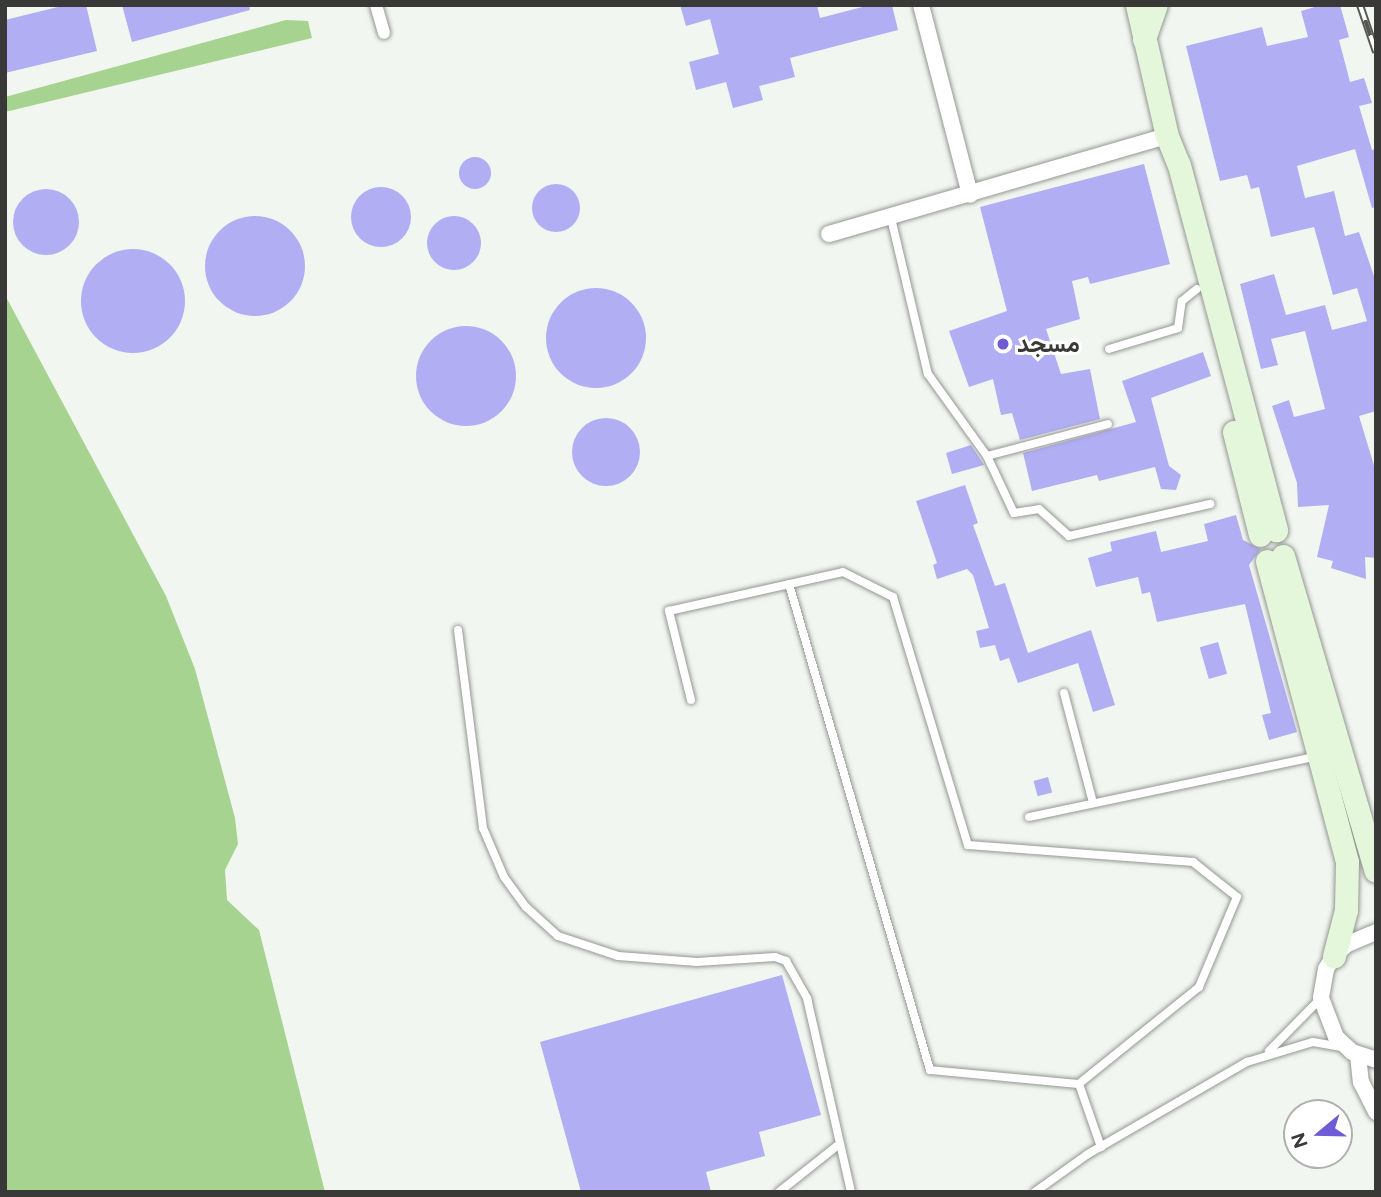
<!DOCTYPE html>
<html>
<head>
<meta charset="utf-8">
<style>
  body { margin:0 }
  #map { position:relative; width:1381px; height:1197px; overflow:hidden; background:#f2f6f1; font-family:Figtree,Vazirmatn,sans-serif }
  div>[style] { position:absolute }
  .water>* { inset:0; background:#a7d391 }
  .building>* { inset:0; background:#b1aef4; transform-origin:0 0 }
  .round { border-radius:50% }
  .roads { filter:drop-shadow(0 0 2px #949793) drop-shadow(0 0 2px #949793) }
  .service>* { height:8px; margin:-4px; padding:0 4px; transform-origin:4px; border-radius:4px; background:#fff }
  .pedestrian>* { height:12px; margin:-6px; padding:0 6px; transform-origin:6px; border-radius:6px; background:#fff }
  .minor>* { height:16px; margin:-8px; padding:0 8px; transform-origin:8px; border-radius:8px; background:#fff }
  .secondary>* { height:23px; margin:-11.5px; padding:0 11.5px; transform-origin:11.5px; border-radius:11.5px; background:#e4f7da }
  .rail>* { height:8px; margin-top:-4px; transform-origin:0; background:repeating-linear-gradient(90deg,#fff 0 16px,#565855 0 32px); box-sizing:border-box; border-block:2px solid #565855 }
  .dots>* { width:19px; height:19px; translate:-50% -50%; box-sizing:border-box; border:4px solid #fff; border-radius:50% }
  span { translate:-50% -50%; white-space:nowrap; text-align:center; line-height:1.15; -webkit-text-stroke:6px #fff; paint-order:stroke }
  .poi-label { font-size:24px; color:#393a38; font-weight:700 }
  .left { translate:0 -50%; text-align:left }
  .frame { position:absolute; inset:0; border:7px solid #393a38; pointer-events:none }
  .north { position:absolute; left:1283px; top:1099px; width:70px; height:70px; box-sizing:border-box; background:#fff; border:2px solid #b0b0af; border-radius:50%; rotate:251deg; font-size:19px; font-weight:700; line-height:28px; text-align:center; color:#393a38 }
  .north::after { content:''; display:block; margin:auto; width:24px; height:32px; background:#6e5bd5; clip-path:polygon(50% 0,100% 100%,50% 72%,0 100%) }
</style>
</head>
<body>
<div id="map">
  <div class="water">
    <div style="clip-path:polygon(286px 20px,308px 21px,312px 38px,5px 112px,5px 97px)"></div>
    <div style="clip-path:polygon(5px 295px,166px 596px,195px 669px,235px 818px,238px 844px,225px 870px,227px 900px,259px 930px,325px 1192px,5px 1192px)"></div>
  </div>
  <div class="building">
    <div style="clip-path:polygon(66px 5px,86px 5px,97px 51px,5px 73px,5px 20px)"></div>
    <div style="clip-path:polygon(122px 5px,249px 5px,250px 10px,132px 42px)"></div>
    <div style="clip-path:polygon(680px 5px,817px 5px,820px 18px,870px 5px,892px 5px,898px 30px,790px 58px,795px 77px,759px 86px,763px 100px,733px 108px,726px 82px,696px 90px,689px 62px,719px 54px,710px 19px,686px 26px)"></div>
    <div style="clip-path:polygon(1322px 5px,1340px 5px,1349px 37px,1339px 40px,1350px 82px,1364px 78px,1372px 103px,1359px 106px,1372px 150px,1376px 149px,1376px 207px,1372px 208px,1355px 149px,1297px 166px,1305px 198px,1334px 191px,1345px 236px,1359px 232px,1376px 282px,1376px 411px,1359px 416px,1376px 472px,1376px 558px,1365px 557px,1366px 579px,1331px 568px,1333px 561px,1317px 557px,1329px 505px,1298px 507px,1297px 483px,1272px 406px,1289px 400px,1294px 417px,1325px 409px,1305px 331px,1271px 339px,1278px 365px,1261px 369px,1240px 284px,1274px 274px,1286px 315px,1325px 305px,1332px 330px,1367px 321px,1357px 288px,1333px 295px,1314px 227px,1271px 237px,1259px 187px,1251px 189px,1247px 175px,1220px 181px,1186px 46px,1262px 27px,1267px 46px,1308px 37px,1301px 11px)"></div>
    <div class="round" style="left:459px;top:157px;width:32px;height:32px"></div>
    <div style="clip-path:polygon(1144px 164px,1170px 264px,1090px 284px,1088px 277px,1072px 281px,1080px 319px,1046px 329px,1061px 374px,1090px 369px,1100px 419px,1020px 440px,1012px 413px,1001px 415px,993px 379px,969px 387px,949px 331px,1007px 311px,980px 207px)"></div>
    <div class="round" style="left:532px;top:184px;width:48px;height:48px"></div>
    <div class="round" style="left:351px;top:187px;width:60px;height:60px"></div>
    <div class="round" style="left:13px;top:189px;width:66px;height:66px"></div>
    <div class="round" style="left:205px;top:216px;width:100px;height:100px"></div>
    <div class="round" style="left:427px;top:216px;width:54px;height:54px"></div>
    <div class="round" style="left:81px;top:249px;width:104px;height:104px"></div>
    <div class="round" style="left:546px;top:288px;width:100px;height:100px"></div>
    <div class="round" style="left:416px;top:326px;width:100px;height:100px"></div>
    <div style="clip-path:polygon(1203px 352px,1211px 376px,1151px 398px,1169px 466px,1181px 475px,1176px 490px,1161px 489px,1155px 467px,1099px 481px,1097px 475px,1032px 491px,1023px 453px,1136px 422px,1122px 381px)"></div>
    <div class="round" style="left:572px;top:418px;width:68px;height:68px"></div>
    <div style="clip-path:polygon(971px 445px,984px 465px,952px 474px,946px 453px)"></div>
    <div style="clip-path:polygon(965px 485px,978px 523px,973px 525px,995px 586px,1005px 583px,1028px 653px,1091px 630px,1115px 705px,1093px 712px,1078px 663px,1018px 683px,1009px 658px,1000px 661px,995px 645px,980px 648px,976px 631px,989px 628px,973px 575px,967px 569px,937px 579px,933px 565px,937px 563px,916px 501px)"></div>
    <div style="clip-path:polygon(1236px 515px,1243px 540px,1261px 549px,1249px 565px,1297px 732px,1269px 740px,1262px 715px,1271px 713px,1245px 604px,1157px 622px,1150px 592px,1142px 594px,1138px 577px,1096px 587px,1088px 558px,1112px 551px,1110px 542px,1156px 531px,1161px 552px,1208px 541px,1204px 524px)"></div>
    <div style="left:1218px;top:642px;width:33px;height:19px;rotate:74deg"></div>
    <div style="left:1048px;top:777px;width:16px;height:15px;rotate:75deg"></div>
    <div style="clip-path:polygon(782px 975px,821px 1115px,759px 1132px,765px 1156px,706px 1172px,711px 1192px,581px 1192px,540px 1042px)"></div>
  </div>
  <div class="roads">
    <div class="service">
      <div style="left:891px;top:218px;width:160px;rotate:76.7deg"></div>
      <div style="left:928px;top:374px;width:101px;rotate:54.3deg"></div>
      <div style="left:987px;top:456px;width:63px;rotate:64.7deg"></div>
      <div style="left:1014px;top:513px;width:25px;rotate:-9deg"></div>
      <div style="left:1039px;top:509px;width:40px;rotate:42deg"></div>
      <div style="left:1069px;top:536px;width:145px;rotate:-12.8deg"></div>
      <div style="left:1109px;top:349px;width:72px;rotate:-16.9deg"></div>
      <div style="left:1178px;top:328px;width:27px;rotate:-82deg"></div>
      <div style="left:1182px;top:301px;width:19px;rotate:-39deg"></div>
      <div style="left:987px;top:456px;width:125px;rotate:-14.8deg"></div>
      <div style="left:789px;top:584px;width:506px;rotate:73.82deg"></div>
      <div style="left:930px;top:1070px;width:150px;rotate:5.4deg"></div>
      <div style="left:458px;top:630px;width:200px;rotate:82.8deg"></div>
      <div style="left:483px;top:828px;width:53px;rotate:66.8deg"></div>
      <div style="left:504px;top:877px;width:37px;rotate:54deg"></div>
      <div style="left:526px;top:907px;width:43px;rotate:42.2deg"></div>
      <div style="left:558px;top:936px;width:63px;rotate:18.4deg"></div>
      <div style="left:618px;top:956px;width:79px;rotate:4.3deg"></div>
      <div style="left:697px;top:962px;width:78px;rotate:-3.7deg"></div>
      <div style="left:775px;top:957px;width:12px;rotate:20deg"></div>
      <div style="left:786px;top:961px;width:43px;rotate:60.4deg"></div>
      <div style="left:807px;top:998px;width:199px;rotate:77.2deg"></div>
      <div style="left:1064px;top:693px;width:114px;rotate:75.2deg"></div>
      <div style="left:691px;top:700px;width:92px;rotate:-103.9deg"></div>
      <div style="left:669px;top:611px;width:178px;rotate:-12.6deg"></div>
      <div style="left:843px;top:572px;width:56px;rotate:26.6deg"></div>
      <div style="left:893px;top:597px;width:259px;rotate:73.2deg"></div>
      <div style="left:968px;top:845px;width:226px;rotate:4.3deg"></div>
      <div style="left:1193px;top:862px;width:56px;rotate:38.5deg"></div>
      <div style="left:1237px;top:897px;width:98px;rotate:112.9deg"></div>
      <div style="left:1199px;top:987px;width:154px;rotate:141.1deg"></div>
      <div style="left:1079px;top:1084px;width:67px;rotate:70.8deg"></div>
      <div style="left:1029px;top:817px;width:295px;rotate:-11.9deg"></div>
      <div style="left:1269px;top:1051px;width:74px;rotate:-45.5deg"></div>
      <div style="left:779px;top:1192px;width:75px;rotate:-38.5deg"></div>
      <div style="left:1035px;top:1192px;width:65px;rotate:-35.6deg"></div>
      <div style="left:1088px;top:1154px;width:184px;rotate:-30.1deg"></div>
      <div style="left:1247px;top:1062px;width:69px;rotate:-16.9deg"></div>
      <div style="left:1313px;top:1042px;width:29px;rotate:10deg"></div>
    </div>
    <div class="pedestrian">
      <div style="left:376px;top:5px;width:29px;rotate:74deg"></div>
    </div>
    <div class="minor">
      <div style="left:921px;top:5px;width:196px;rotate:75.5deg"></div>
      <div style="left:829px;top:234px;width:352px;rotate:-16.2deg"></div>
      <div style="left:1376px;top:932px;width:33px;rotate:157deg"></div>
      <div style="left:1346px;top:945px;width:16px;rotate:137deg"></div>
      <div style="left:1334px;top:956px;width:15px;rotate:122deg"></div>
      <div style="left:1326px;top:969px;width:29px;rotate:100deg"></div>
      <div style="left:1321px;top:998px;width:42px;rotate:69deg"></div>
      <div style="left:1336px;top:1037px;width:22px;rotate:43deg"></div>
      <div style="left:1352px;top:1052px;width:25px;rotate:18deg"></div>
      <div style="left:1358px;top:1055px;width:27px;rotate:84deg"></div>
      <div style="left:1361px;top:1082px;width:34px;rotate:63deg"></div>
    </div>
    <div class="secondary">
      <div style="left:1137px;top:5px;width:134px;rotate:77.1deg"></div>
      <div style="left:1167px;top:136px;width:31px;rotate:68deg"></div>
      <div style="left:1179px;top:165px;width:378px;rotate:75.1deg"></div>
      <div style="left:1144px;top:39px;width:36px;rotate:-71deg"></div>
      <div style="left:1234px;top:432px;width:106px;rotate:75.8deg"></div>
      <div style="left:1283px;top:556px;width:328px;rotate:73.6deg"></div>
      <div style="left:1267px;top:561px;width:311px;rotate:75.1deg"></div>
      <div style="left:1347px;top:862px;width:48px;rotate:91.2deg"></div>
      <div style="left:1346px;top:910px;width:48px;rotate:104.6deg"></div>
    </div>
  </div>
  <div class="rail">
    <div style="left:1360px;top:5px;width:50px;rotate:71.2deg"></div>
  </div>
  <div class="dots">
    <div style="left:1003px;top:344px;background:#6e5bd5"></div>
  </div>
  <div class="poi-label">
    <span class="left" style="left:1017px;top:344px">مسجد</span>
  </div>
  <div class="frame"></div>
  <div class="north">N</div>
</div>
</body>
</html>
